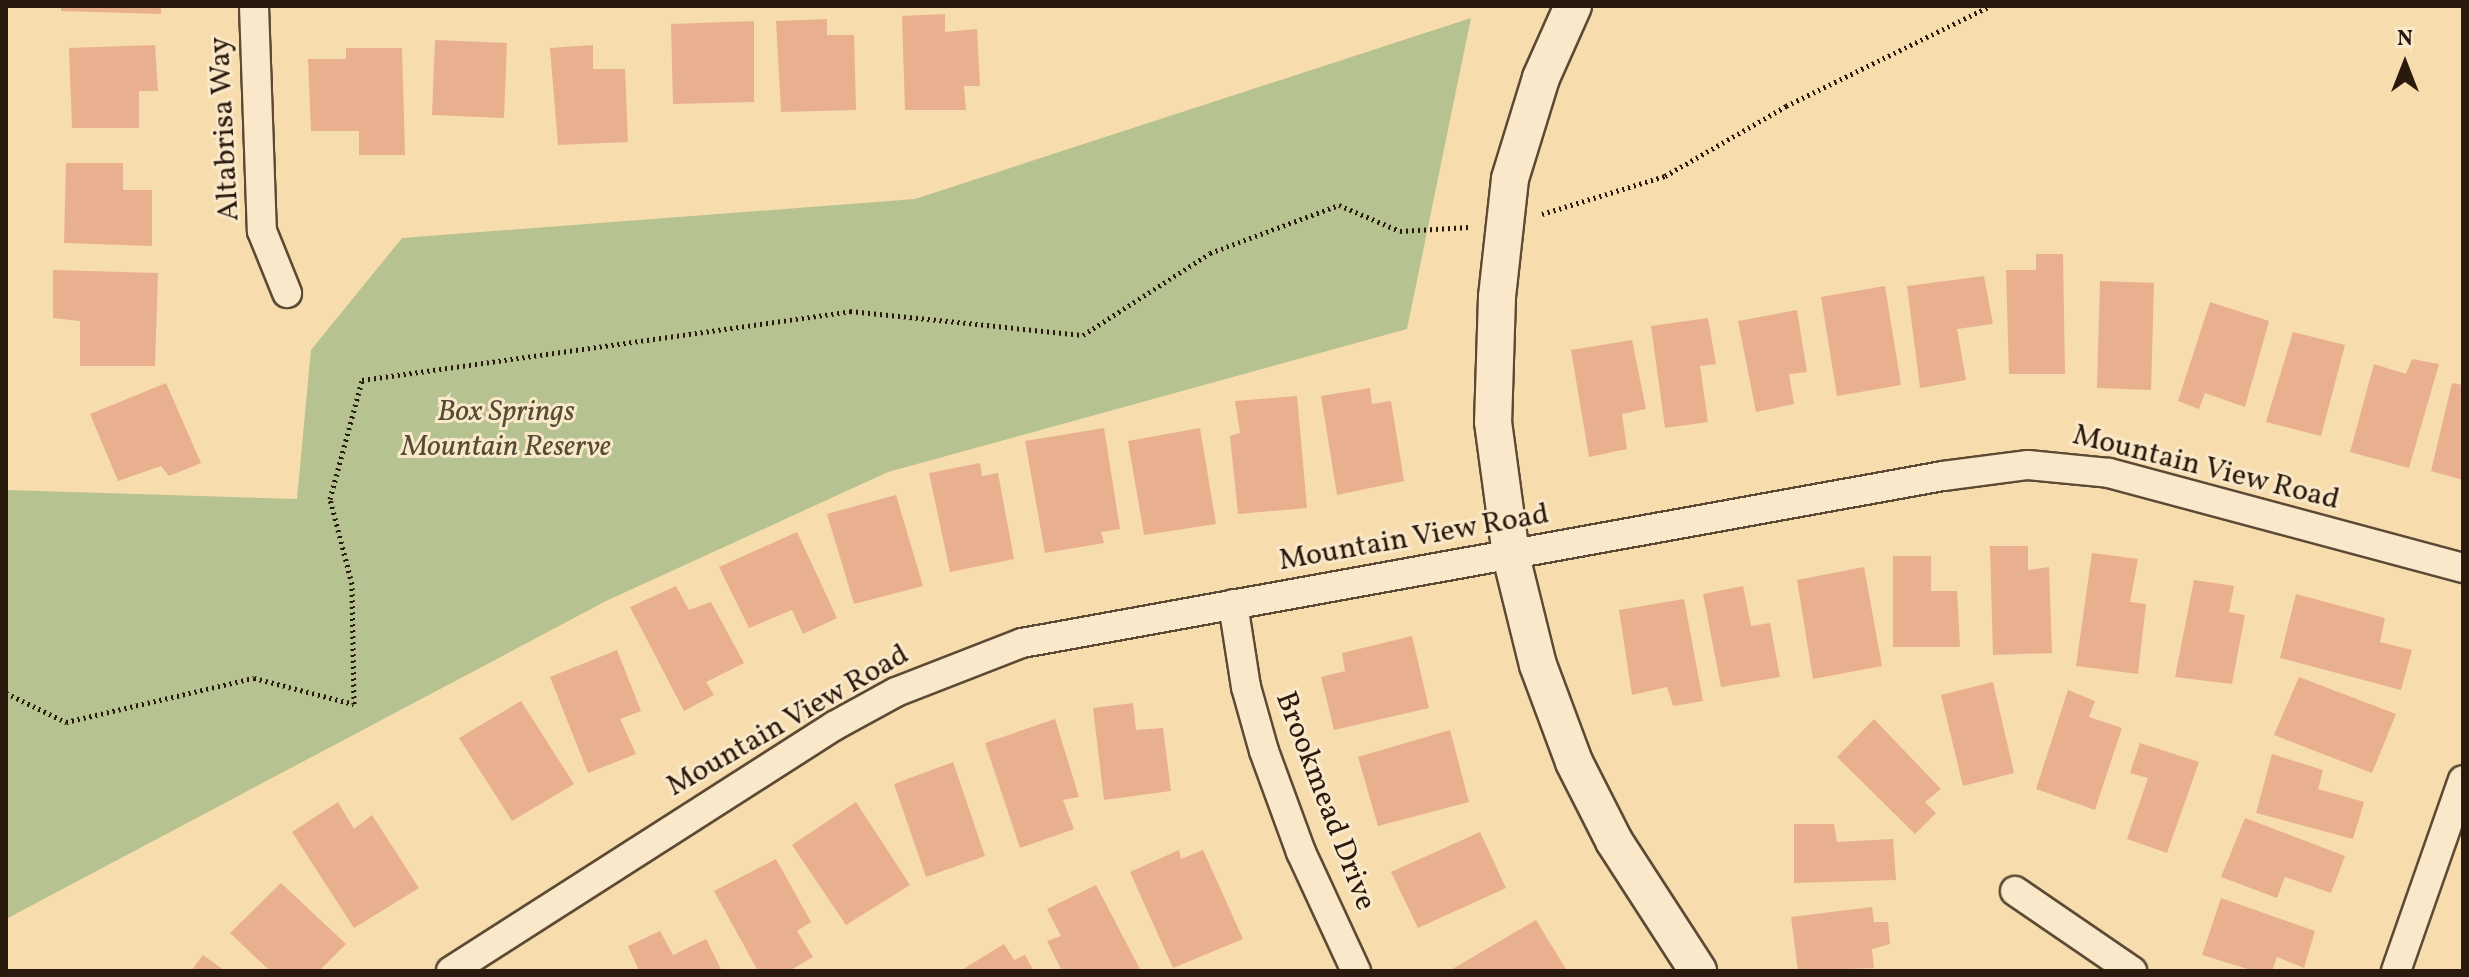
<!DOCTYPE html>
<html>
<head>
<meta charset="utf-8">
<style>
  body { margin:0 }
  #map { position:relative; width:2469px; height:977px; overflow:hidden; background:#f7dcad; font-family:Vollkorn,serif }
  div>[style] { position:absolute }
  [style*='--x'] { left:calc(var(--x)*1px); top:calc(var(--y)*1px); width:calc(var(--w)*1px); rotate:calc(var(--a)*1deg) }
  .green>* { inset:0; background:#b6c28f }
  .building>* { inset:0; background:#e9b090 }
  .path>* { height:5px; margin-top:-2.5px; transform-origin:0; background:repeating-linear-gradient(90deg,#2a1a0d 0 2px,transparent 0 6px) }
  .roads { filter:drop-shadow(2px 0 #5d4a35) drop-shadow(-2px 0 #5d4a35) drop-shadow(0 2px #5d4a35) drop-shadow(0 -2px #5d4a35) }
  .minor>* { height:28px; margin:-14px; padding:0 14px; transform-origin:14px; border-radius:14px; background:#fae8ca }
  .tertiary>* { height:36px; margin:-18px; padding:0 18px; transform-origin:18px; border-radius:18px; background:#fae8ca }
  span { translate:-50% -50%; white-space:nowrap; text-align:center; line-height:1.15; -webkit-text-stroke:6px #fae8ca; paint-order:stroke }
  .street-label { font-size:30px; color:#2a1a0d }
  .park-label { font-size:30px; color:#544c34; font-style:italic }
  .frame { position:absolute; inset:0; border:8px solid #2a1a0d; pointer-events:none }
  .north { position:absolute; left:2365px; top:24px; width:80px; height:80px; -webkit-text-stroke:6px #fae8ca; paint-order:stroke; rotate:0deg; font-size:22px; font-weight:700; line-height:32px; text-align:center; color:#2a1a0d }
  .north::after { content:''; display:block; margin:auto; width:28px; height:36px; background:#2a1a0d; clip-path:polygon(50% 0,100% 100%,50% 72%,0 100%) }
</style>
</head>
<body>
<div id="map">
  <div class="green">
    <i style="clip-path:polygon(1471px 18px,1407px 329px,888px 472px,606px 601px,6px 919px,6px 490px,297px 499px,311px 350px,402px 238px,915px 199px)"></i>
  </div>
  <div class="building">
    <i style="clip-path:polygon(61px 6px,161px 6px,161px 14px,61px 11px)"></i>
    <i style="clip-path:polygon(945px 14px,945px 32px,977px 29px,980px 86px,964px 86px,966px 110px,905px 110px,902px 16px)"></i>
    <i style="clip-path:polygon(827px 19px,827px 35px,854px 35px,856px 110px,781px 112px,776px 21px)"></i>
    <i style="clip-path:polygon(754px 21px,754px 102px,673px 104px,671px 24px)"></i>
    <i style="clip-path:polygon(435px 40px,507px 43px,504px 118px,432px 115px)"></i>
    <i style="clip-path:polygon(155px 45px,158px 91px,139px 91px,139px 128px,72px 128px,69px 48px)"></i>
    <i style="clip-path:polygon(593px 45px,593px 69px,625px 69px,628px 142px,558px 145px,550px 48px)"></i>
    <i style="clip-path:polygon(346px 48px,402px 48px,405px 155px,359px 155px,359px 131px,311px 131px,308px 59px,346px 59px)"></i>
    <i style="clip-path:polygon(66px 163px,123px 163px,123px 190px,152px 190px,152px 246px,64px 243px)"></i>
    <i style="clip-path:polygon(2036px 254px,2063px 254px,2065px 374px,2009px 374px,2006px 270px,2036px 270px)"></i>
    <i style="clip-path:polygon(53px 270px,158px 273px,155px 366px,80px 366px,80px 321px,53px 318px)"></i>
    <i style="clip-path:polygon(1984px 276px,1993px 324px,1957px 329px,1966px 380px,1920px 388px,1907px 286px)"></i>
    <i style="clip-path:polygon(2100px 281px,2154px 283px,2151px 390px,2097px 388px)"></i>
    <i style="clip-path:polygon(1885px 286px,1901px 385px,1837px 396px,1821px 297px)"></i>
    <i style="clip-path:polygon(2210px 302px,2269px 321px,2245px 407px,2205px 393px,2199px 409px,2178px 401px)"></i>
    <i style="clip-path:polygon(1797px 310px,1807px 372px,1789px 374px,1794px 404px,1756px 412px,1738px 321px)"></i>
    <i style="clip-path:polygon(1708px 318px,1716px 364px,1700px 366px,1708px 422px,1665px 428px,1651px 326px)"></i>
    <i style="clip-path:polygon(2293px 332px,2345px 345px,2321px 436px,2266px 422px)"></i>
    <i style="clip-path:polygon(1632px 340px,1646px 409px,1622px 414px,1627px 449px,1589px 457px,1571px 350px)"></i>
    <i style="clip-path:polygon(2412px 359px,2439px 364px,2409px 468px,2350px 452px,2374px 364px,2406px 374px)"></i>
    <i style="clip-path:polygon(166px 383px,201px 463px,169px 476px,161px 466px,118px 481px,90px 414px)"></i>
    <i style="clip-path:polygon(2452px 383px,2463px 385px,2463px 480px,2431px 471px)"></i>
    <i style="clip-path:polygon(1370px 388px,1372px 404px,1391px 401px,1404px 481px,1337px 495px,1321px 396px)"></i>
    <i style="clip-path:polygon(1297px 396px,1307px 508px,1238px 514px,1230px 436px,1240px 433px,1235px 401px)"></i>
    <i style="clip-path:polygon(1104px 428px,1120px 529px,1101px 532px,1104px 543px,1045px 553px,1025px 441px)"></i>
    <i style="clip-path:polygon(1200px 428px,1216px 524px,1144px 535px,1128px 441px)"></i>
    <i style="clip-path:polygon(980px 463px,982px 476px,998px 473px,1014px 559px,950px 572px,929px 473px)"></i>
    <i style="clip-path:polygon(896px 495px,923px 586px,854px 604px,827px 514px)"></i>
    <i style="clip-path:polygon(797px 532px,837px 618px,803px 634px,792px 610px,749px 628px,719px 567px)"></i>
    <i style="clip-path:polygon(1990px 546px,2028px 546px,2028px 570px,2049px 567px,2052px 653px,1993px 655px)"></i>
    <i style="clip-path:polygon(2092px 553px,2138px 559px,2130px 602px,2146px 604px,2138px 674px,2076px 666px)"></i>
    <i style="clip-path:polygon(1893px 556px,1931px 556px,1931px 591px,1957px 591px,1960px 647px,1893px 647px)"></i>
    <i style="clip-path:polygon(1864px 567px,1882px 666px,1813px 679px,1797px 580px)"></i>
    <i style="clip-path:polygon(2194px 580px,2234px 586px,2229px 612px,2245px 615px,2232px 684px,2175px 677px)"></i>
    <i style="clip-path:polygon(676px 586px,689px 610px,711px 602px,744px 663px,706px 682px,714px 695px,684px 711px,630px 607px)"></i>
    <i style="clip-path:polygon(1743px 586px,1751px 626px,1770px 623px,1780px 677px,1721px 687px,1703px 594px)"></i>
    <i style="clip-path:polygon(2296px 594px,2385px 618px,2380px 642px,2412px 650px,2401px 690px,2280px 658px)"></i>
    <i style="clip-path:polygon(1684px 599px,1703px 701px,1673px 706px,1667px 687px,1632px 695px,1619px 610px)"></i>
    <i style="clip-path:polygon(1412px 636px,1429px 708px,1334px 730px,1321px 677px,1345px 671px,1342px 653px)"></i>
    <i style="clip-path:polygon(617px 650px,641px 711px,620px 719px,636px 754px,588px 773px,550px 677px)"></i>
    <i style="clip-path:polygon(2299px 677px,2396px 714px,2372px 773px,2274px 735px)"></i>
    <i style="clip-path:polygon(1993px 682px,2014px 773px,1963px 786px,1941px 695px)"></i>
    <i style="clip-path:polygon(2068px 690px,2095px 701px,2089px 717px,2122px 728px,2095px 810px,2036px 789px)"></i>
    <i style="clip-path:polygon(521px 701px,574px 784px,512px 821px,459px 738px)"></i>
    <i style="clip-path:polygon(1133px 703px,1136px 730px,1163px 728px,1171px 791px,1104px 800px,1093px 708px)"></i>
    <i style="clip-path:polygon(1055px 719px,1079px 797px,1063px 800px,1074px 829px,1020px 848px,985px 743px)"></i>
    <i style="clip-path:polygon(1874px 719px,1941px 789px,1925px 802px,1936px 813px,1915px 834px,1837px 757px)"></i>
    <i style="clip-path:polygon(1450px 730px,1469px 802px,1378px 826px,1358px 757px)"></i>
    <i style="clip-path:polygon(2140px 743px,2199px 762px,2167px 853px,2127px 839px,2148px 778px,2130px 773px)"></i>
    <i style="clip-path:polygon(2272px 754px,2323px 770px,2318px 789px,2364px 802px,2353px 839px,2256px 813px)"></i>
    <i style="clip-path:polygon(953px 762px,985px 856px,926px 877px,894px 784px)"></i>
    <i style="clip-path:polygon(338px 802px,354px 829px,372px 815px,419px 888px,354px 928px,292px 832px)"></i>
    <i style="clip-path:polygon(856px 802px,910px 885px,846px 925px,792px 845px)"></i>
    <i style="clip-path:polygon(2245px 818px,2345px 856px,2331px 893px,2285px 877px,2277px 898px,2221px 877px)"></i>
    <i style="clip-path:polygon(1794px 824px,1834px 824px,1837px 842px,1893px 839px,1896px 880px,1794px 883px)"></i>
    <i style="clip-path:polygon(1480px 832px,1506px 888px,1418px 928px,1391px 872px)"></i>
    <i style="clip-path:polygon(1179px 850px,1181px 859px,1203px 850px,1243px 939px,1173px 968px,1130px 872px)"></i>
    <i style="clip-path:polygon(776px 859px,811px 922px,797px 931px,813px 957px,789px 971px,758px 971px,714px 891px)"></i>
    <i style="clip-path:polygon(281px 883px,346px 944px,319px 971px,270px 971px,230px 933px)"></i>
    <i style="clip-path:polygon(1096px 885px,1141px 971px,1062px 971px,1047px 941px,1061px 936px,1047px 909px)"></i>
    <i style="clip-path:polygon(2221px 898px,2315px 931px,2304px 968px,2277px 957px,2272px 971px,2254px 971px,2202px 955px)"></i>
    <i style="clip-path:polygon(1872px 907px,1874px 922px,1888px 922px,1890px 944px,1872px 949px,1874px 968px,1798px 971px,1791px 917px)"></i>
    <i style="clip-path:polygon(1536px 920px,1567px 971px,1449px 971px)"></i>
    <i style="clip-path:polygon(660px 931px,673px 955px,706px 939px,722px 971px,639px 971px,628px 946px)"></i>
    <i style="clip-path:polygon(1004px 944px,1014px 960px,1025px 955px,1034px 971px,960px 971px)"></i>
    <i style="clip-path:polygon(203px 955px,225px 971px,191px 971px)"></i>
  </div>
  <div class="path">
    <i style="--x:1542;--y:214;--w:129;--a:-17.2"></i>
    <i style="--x:1665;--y:176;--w:140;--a:-30"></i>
    <i style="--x:1786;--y:106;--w:227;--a:-26.1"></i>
    <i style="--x:6;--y:693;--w:67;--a:25.8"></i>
    <i style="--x:66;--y:722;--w:193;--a:-13.2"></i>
    <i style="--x:254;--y:678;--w:103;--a:14.6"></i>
    <i style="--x:354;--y:704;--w:120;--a:-91"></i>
    <i style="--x:352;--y:584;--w:88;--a:-104.5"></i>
    <i style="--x:330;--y:499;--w:123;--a:-74.9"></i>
    <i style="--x:362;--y:380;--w:493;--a:-8"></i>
    <i style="--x:850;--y:311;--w:234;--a:5.9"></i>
    <i style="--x:1083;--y:335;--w:151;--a:-32.8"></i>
    <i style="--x:1210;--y:253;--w:138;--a:-20.4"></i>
    <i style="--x:1339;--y:205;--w:66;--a:23.1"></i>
    <i style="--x:1400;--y:231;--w:69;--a:-3.3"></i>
  </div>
  <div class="roads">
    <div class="minor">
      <i style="--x:254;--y:6;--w:225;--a:88"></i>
      <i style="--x:262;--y:231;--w:67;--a:68"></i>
      <i style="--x:1233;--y:604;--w:84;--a:81.1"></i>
      <i style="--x:1246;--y:687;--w:66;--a:74.3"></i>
      <i style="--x:1264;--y:751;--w:108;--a:69.9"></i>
      <i style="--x:1301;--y:852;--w:131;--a:65.2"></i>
      <i style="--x:2015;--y:891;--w:142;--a:34.4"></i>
      <i style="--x:451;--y:971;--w:455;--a:-32.6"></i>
      <i style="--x:834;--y:726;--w:71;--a:-28.7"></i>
      <i style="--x:896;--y:692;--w:135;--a:-21.3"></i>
      <i style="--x:1022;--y:643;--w:936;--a:-10.28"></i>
      <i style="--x:1943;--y:476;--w:86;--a:-7.4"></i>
      <i style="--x:2028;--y:465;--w:81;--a:5.6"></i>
      <i style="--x:2109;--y:473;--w:367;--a:15"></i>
      <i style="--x:2396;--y:971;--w:202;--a:-70.7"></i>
    </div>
    <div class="tertiary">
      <i style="--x:1573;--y:6;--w:79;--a:114"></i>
      <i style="--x:1541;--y:78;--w:106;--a:107.1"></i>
      <i style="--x:1510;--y:179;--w:119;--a:96.3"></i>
      <i style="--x:1497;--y:297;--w:125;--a:91.8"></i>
      <i style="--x:1493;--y:422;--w:135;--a:82.3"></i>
      <i style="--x:1511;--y:556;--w:112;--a:76.1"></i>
      <i style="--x:1538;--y:665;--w:103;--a:69.6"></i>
      <i style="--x:1574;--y:762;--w:89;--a:63.1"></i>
      <i style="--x:1614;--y:841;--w:155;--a:57.1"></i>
    </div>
  </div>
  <div class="street-label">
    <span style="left:225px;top:129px;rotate:-93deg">Altabrisa Way</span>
    <span style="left:2206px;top:468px;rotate:14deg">Mountain View Road</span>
    <span style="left:1414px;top:538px;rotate:-10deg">Mountain View Road</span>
    <span style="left:788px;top:721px;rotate:-30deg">Mountain View Road</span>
    <span style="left:1325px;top:801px;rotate:69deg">Brookmead Drive</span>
  </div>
  <div class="park-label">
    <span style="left:506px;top:429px">Box Springs<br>Mountain Reserve</span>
  </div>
  <div class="frame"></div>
  <div class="north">N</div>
</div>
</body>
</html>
